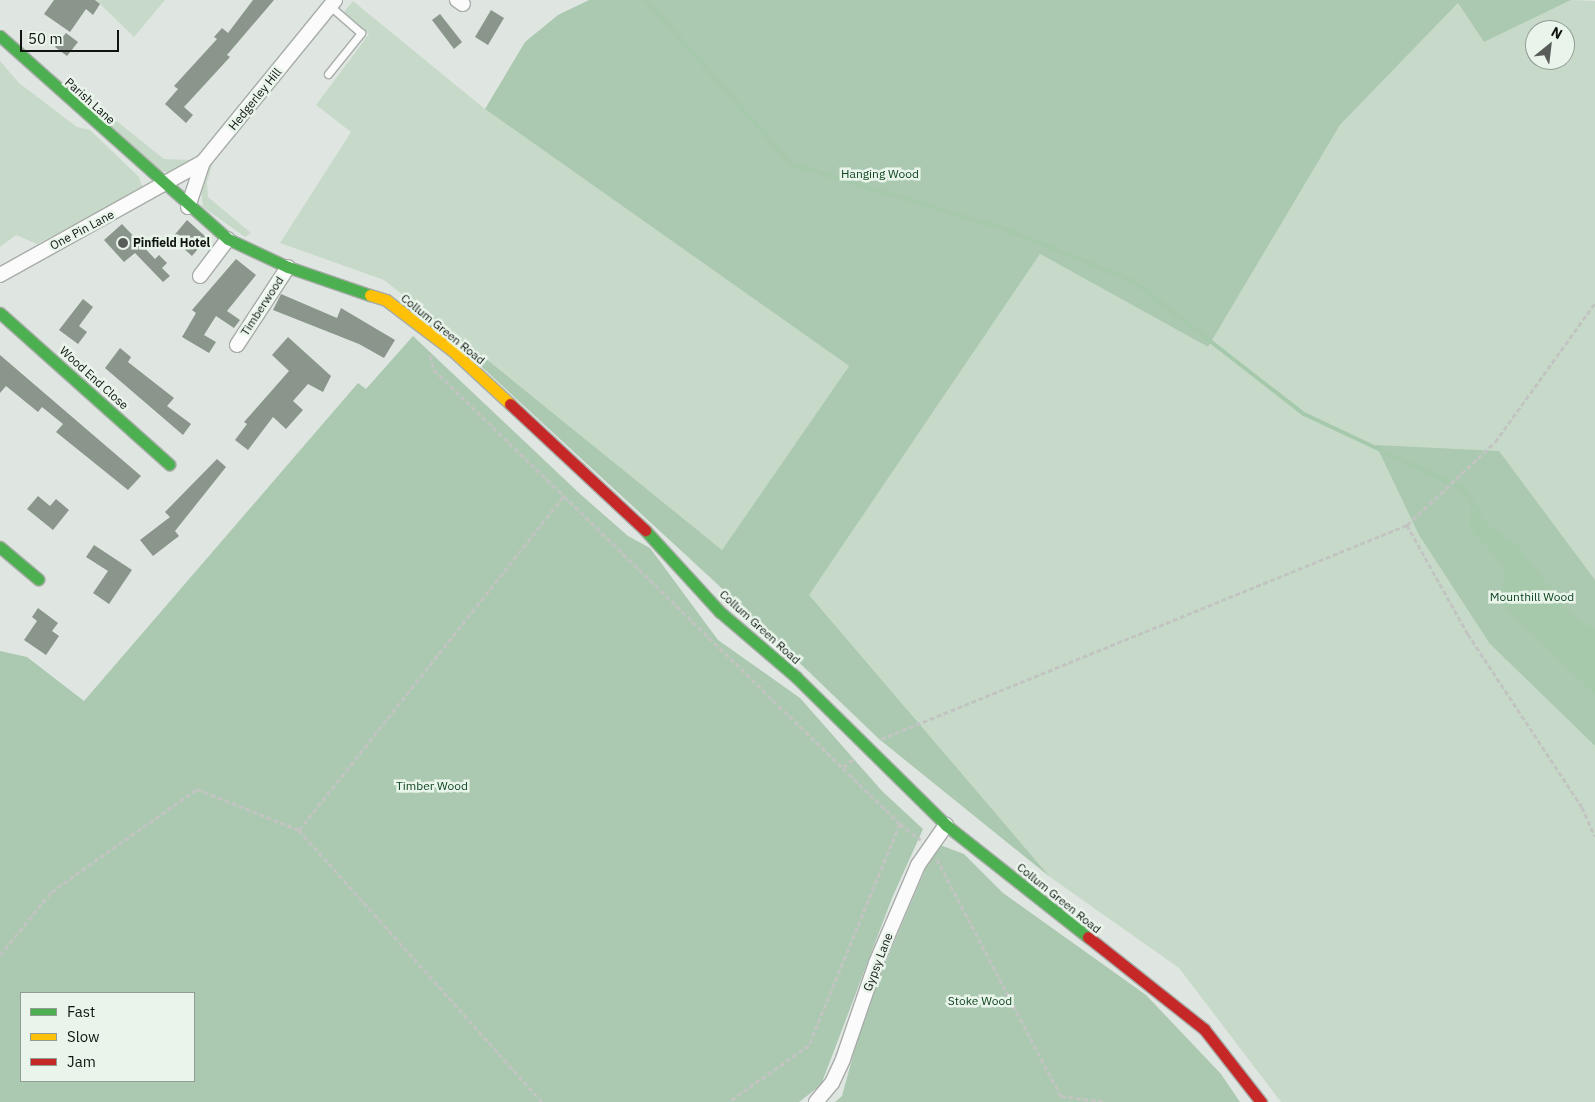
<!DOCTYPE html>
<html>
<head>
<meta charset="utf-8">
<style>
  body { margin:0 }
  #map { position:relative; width:1595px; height:1102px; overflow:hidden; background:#dfe5e0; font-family:"IBM Plex Sans",sans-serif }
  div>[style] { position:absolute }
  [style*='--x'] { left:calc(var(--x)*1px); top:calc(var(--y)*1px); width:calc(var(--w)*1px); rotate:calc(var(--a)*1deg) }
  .green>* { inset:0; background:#c7dac9 }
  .forest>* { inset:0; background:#abc8b0 }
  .water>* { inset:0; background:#a6c9ac }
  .stream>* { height:4px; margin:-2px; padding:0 2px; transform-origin:2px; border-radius:2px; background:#a6c9ac }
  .building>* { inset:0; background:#8a958c }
  .path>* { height:2.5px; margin-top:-1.25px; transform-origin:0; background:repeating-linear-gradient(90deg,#c2c4c2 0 5px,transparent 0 7.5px) }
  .roads { filter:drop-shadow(1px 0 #a7aca8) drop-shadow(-1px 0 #a7aca8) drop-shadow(0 1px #a7aca8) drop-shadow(0 -1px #a7aca8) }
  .lane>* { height:7px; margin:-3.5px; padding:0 3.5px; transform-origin:3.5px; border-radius:3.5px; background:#fafbfa }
  .street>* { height:14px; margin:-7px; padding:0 7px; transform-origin:7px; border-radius:7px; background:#fafbfa }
  .fast>* { height:11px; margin:-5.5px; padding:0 5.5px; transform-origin:5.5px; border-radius:5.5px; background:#4caf50 }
  .slow>* { height:11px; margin:-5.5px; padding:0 5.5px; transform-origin:5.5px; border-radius:5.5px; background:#ffc107 }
  .jam>* { height:11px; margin:-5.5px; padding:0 5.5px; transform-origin:5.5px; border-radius:5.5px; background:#c62828 }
  .dots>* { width:14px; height:14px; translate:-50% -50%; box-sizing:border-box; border:2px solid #e9f5eb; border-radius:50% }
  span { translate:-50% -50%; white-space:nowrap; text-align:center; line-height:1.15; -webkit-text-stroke:5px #e9f5eb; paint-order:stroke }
  .street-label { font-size:12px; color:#101411 }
  .park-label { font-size:12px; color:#0e451f }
  .poi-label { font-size:12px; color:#101411; font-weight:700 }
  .left { translate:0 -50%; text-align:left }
  .legend { position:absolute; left:20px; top:992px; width:175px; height:90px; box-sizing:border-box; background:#e9f5eb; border:1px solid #929b94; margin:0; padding:6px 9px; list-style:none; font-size:15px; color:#101411 }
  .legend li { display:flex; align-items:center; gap:10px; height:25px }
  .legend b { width:25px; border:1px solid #929b94 }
  .north { position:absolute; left:1525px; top:20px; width:50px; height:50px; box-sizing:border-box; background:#e9f5eb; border:1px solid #929b94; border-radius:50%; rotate:29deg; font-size:14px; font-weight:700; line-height:20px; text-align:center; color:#101411 }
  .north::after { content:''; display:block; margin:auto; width:18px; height:22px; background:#585d59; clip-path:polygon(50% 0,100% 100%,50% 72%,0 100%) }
  .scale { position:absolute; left:20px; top:30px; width:99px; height:22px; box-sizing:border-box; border:2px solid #101411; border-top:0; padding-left:6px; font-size:15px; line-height:18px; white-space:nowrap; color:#101411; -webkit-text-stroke:4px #e9f5eb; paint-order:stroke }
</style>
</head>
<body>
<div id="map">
  <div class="green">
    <i style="clip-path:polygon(96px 0,165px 0,134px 37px)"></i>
    <i style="clip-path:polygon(evenodd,1571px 0,1595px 1px,1595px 580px,1490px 644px,1595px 746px,1595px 1102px,1281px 1102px,1179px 968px,1050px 877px,808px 596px,1040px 254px,1208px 347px,1340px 125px,1458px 3px,1484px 42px,1571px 0,1535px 30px,1565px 30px,1565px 60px,1535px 60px,1535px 30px)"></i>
    <i style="clip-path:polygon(353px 1px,485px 109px,849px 366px,722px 550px,384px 280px,280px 243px,351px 132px,316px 105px,369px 34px,344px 12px)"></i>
    <i style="clip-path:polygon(0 61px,19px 83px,77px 127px,90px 130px,139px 177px,143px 189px,37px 244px,16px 235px,0 247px)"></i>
    <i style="clip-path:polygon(69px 83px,164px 159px,191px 160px,170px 173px,156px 170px,62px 88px)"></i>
    <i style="clip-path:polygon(213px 162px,207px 182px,208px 197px,251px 233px,245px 237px,203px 207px,200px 183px)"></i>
  </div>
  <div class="forest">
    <i style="clip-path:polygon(589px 0,1571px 0,1484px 42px,1458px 3px,1340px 125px,1208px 347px,1040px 254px,809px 595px,1050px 877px,879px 739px,714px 581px,459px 346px,418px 317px,422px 307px,722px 550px,849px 366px,485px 109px,525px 42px,558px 15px)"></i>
    <i style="clip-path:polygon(evenodd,413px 336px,579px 493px,628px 536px,650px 548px,718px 640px,800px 698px,882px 791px,923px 829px,892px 898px,821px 1085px,799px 1102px,0 1102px,0 651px,27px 657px,84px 701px,358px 383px,366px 389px,413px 336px,21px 993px,194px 993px,194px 1081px,21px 1081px,21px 993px)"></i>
    <i style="clip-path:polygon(1376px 445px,1499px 451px,1595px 580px,1595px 746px,1490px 644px,1419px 535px)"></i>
    <i style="clip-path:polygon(940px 845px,964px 854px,1003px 893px,1146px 995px,1221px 1074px,1240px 1102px,835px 1102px,842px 1096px,866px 1008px,929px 861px)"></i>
  </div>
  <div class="water">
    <i style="clip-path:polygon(1471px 507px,1491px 527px,1518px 546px,1572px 615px,1595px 630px,1595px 695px,1500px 602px,1505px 568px,1470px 528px)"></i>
  </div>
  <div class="stream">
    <i style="--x:646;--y:0;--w:219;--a:48.5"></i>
    <i style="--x:791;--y:164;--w:224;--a:16.9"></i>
    <i style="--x:1005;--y:229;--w:138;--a:22.1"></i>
    <i style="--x:1133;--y:281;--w:217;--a:37.9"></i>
    <i style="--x:1304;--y:414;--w:174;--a:25.2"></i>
    <i style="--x:1461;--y:488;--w:30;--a:53"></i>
  </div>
  <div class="building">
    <i style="clip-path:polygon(54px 0,95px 0,100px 4px,93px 15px,86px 9px,70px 32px,44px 14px)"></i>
    <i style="clip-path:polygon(253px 0,274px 0,227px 55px,230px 57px,184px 107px,193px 115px,186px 123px,165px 104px,178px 89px,174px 86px,217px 39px,214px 37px,222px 28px,228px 33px)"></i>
    <i style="clip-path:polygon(491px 10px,504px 18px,488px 45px,475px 37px)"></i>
    <i style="clip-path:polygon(440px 14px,462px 42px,454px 49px,432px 20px)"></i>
    <i style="clip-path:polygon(66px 33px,78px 42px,67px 56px,55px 47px)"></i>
    <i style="clip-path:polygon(187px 220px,207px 238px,192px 256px,172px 238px)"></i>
    <i style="clip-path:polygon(122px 224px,155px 259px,159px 255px,167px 263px,162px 268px,170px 276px,163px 282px,135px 253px,124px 262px,104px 240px)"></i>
    <i style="clip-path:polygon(236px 259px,256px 275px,227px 311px,240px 320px,234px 328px,216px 316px,204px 335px,216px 342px,209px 353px,182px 337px,196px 313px,192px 310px)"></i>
    <i style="clip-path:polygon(281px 294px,337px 318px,341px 308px,395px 340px,384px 358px,359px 344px,273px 310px)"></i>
    <i style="clip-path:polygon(83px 299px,93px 307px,79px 326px,87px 332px,78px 344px,59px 330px)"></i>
    <i style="clip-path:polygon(288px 337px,331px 376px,323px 392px,308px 384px,293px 401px,303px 410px,286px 429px,273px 417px,248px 450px,235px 440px,247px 424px,244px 422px,289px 371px,272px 355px)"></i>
    <i style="clip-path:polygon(120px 348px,131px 357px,128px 362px,174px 398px,167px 406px,191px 424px,183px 435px,105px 368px)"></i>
    <i style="clip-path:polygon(0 355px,141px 476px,128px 490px,56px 432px,63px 424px,42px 407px,38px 412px,6px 386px,0 393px)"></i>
    <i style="clip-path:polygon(217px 459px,226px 467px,175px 531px,179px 536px,153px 556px,140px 540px,170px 517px,165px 512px)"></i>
    <i style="clip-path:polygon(38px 496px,50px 506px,56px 499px,69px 510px,53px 530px,27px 509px)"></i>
    <i style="clip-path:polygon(94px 545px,132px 570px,109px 604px,93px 593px,108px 571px,86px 557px)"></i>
    <i style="clip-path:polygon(38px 608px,58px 623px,52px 631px,59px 636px,46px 655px,24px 640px,37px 621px,32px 617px)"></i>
  </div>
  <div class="path">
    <i style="--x:430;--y:355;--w:16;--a:75"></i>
    <i style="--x:434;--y:370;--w:181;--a:44.1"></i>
    <i style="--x:1407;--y:525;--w:125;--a:60.8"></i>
    <i style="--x:1468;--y:634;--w:207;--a:56.6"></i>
    <i style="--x:1582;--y:807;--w:32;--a:66"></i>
    <i style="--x:881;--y:739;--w:568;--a:-22.14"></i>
    <i style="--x:1407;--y:525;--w:121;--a:-43.3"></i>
    <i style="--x:1495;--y:442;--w:171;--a:-54.3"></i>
    <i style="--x:843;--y:767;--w:14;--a:-39"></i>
    <i style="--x:900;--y:824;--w:26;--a:37"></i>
    <i style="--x:299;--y:830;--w:426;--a:-51.6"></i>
    <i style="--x:564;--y:496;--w:470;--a:44.3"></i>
    <i style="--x:900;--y:824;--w:240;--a:112.3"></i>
    <i style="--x:809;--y:1046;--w:98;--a:145"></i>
    <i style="--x:937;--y:859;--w:267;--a:62.4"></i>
    <i style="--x:1061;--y:1096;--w:46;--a:7.4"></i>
    <i style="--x:0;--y:955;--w:81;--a:-51"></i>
    <i style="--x:51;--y:892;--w:179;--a:-35.2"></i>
    <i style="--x:197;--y:789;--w:110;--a:21.9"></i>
    <i style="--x:299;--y:830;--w:365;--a:48.2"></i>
  </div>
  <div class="roads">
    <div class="lane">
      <i style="--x:328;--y:74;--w:53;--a:-51.2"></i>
      <i style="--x:361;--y:33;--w:41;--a:-138.9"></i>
    </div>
    <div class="street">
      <i style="--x:457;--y:0;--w:7;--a:34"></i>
      <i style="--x:188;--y:207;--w:47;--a:-71.6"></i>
      <i style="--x:0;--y:275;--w:232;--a:-29.1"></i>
      <i style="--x:203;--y:162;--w:209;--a:-50.8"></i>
      <i style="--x:200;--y:276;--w:46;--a:-52.9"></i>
      <i style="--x:237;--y:345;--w:93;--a:-56.8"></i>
      <i style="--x:816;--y:1102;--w:25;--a:-50"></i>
      <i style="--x:832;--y:1083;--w:26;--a:-65"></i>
      <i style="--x:843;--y:1059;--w:102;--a:-71"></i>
      <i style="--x:876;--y:963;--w:107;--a:-66.8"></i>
      <i style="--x:918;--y:865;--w:49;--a:-55"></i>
    </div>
    <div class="fast">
      <i style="--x:0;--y:36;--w:305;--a:41.7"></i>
      <i style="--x:228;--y:239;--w:66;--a:25"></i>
      <i style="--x:288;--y:267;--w:87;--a:18.9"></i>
      <i style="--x:0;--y:313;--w:227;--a:41.8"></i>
      <i style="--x:645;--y:530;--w:111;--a:47.6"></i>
      <i style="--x:720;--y:612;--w:100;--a:40.5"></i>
      <i style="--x:796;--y:677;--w:211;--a:44.6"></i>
      <i style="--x:946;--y:825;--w:181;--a:38.3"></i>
      <i style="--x:0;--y:547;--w:50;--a:40.1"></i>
    </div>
    <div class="slow">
      <i style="--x:370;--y:295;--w:17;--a:17"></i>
      <i style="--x:386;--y:300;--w:84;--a:37.3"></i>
      <i style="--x:453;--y:351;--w:78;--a:42.9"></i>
    </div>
    <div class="jam">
      <i style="--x:510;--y:404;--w:185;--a:43"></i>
      <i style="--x:1088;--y:937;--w:148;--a:38.4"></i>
      <i style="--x:1204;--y:1029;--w:93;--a:52"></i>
    </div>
  </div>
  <div class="dots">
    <i style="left:123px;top:243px;background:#585d59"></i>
  </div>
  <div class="street-label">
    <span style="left:255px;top:99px;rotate:-51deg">Hedgerley Hill</span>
    <span style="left:90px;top:101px;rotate:42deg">Parish Lane</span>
    <span style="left:82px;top:230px;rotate:-28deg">One Pin Lane</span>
    <span style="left:262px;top:306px;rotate:-57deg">Timberwood</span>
    <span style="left:443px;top:329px;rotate:39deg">Collum Green Road</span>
    <span style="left:94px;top:378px;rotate:42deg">Wood End Close</span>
    <span style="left:760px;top:627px;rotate:42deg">Collum Green Road</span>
    <span style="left:1059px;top:898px;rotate:39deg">Collum Green Road</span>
    <span style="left:878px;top:962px;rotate:-69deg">Gypsy Lane</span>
  </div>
  <div class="park-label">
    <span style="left:880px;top:174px">Hanging Wood</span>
    <span style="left:1532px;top:597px">Mounthill Wood</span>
    <span style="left:432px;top:786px">Timber Wood</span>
    <span style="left:980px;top:1001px">Stoke Wood</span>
  </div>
  <div class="poi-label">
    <span class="left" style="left:133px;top:243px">Pinfield Hotel</span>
  </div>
  <ul class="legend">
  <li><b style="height:6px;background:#4caf50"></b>Fast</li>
  <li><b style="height:6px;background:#ffc107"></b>Slow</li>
  <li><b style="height:6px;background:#c62828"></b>Jam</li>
  </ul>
  <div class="north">N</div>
  <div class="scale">50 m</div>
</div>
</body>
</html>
